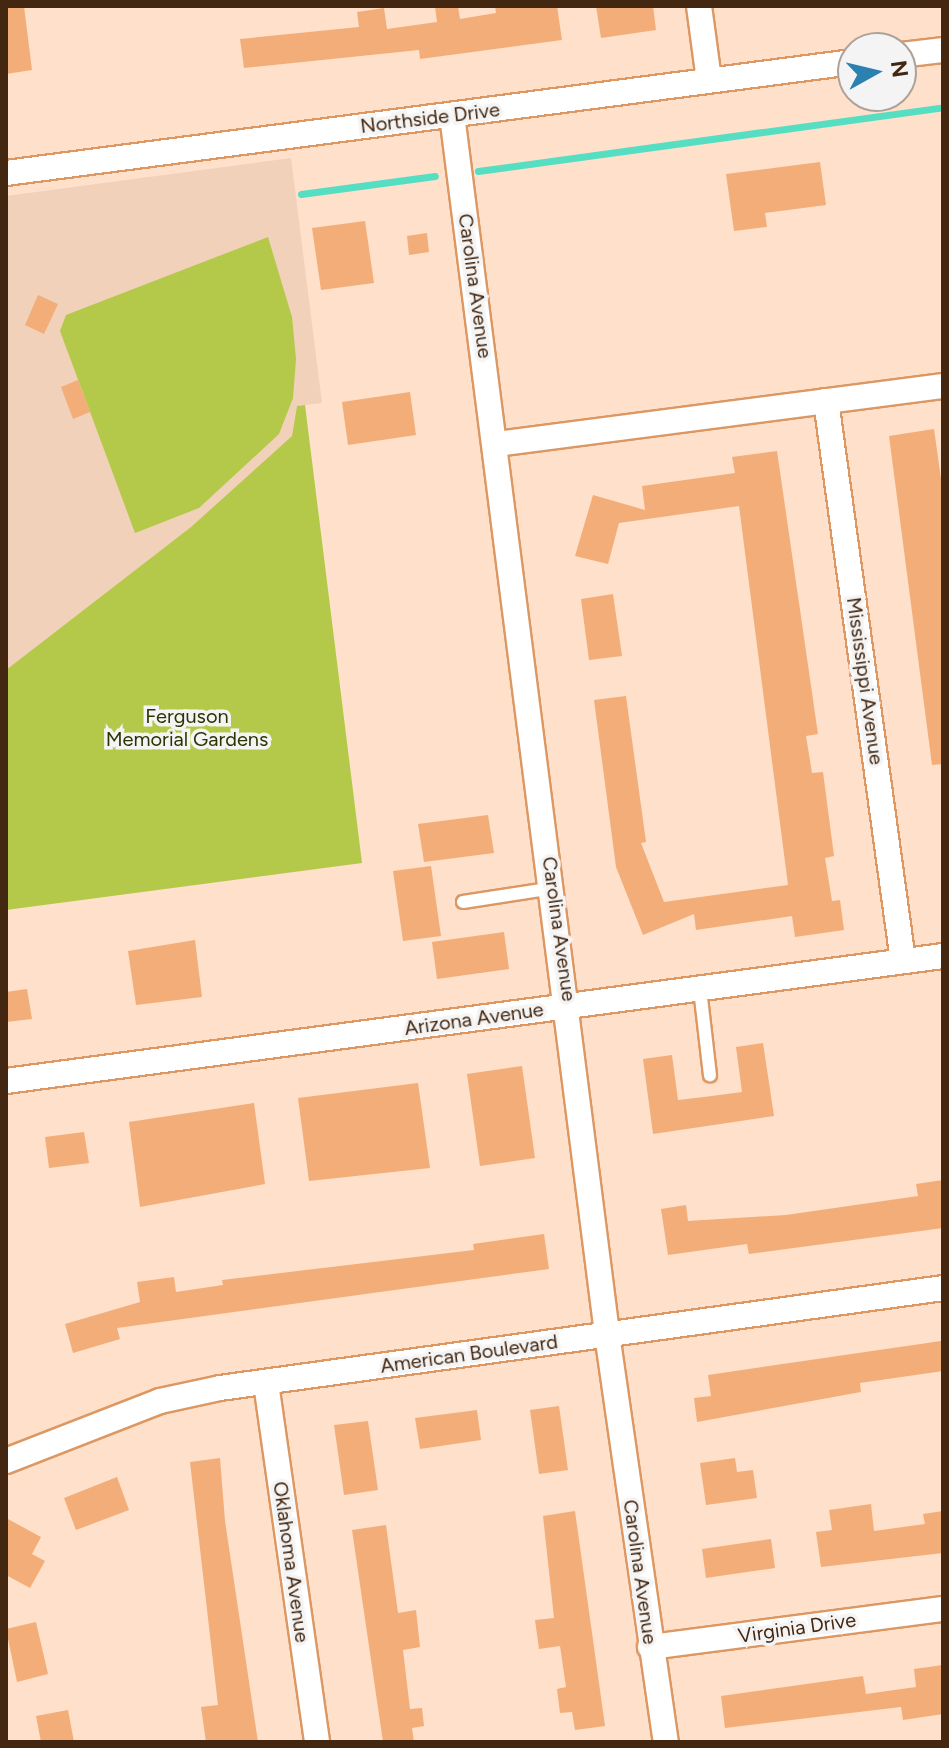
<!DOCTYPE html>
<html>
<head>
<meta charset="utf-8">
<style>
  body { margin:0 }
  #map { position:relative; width:949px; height:1748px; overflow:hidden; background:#fee0cb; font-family:Figtree,sans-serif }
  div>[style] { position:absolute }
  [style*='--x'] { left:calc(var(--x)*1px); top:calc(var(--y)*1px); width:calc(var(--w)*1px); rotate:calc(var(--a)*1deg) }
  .built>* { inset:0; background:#f1d1ba }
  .green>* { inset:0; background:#b4c849 }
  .stream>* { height:7px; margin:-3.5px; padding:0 3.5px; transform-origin:3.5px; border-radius:3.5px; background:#56dec3 }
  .building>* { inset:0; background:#f3ad78 }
  .roads { filter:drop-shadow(2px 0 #dc9762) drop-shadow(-2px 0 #dc9762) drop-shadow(0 2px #dc9762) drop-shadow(0 -2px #dc9762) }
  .service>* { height:12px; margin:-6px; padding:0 6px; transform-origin:6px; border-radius:6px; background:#fff }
  .minor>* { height:24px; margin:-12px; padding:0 12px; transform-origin:12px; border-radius:12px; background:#fff }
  span { translate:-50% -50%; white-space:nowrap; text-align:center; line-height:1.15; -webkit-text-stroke:7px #f4f4f4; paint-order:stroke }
  .street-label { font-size:20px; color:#432711 }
  .park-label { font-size:20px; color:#2d3400 }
  .frame { position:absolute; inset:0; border:8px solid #432711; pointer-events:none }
  .north { position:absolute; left:837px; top:32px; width:80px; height:80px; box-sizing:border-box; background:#f4f4f4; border:2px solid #ada299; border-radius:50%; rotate:82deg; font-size:22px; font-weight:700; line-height:32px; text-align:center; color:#432711 }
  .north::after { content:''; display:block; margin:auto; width:28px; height:36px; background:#2b81b0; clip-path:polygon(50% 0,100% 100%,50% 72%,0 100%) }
</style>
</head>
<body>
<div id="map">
  <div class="built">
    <i style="clip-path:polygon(291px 158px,322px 403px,297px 406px,292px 436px,191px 527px,6px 670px,6px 196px)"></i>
  </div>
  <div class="green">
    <i style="clip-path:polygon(268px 237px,292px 317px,296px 359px,293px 398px,279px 434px,199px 508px,135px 533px,60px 331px,66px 315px)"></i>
    <i style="clip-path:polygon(305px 405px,362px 863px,6px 910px,6px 670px,191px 527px,292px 436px,297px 406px)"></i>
  </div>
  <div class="stream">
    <i style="--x:478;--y:171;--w:469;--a:-7.8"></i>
    <i style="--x:301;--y:194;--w:135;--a:-7.7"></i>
  </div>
  <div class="building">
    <i style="clip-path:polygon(6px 6px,24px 6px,32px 70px,6px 74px)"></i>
    <i style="clip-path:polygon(435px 6px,458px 6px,460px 19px,496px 13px,495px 6px,557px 6px,562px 40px,420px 59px,419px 50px,244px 68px,240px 39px,359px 27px,357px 12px,384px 8px,387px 29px,437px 22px)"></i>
    <i style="clip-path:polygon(596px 6px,653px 6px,656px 30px,601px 38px)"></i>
    <i style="clip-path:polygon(820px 162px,826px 205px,765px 213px,767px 227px,734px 231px,726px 174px)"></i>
    <i style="clip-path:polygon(365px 221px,374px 283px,321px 290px,312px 228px)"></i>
    <i style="clip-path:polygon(427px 233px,429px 252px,409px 255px,407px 236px)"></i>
    <i style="clip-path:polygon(38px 295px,58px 304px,44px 334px,25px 325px)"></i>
    <i style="clip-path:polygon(78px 380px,90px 412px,73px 419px,61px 387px)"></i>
    <i style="clip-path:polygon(410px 392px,416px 435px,348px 445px,342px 402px)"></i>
    <i style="clip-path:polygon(934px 429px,943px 493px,943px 764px,932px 765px,889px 436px)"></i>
    <i style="clip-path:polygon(777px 451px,818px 734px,806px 736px,812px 773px,823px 772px,834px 856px,825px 858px,832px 901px,840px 900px,844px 930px,795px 937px,792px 916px,696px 930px,694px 914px,643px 935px,616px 867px,594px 700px,626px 696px,646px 842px,641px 843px,664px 902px,788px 885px,739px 506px,619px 523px,608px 564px,575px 556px,593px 495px,645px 510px,642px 486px,735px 473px,732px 457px)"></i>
    <i style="clip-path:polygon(613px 594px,622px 656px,589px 660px,581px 599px)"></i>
    <i style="clip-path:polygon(488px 815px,494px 853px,424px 862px,418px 824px)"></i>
    <i style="clip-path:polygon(431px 866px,441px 936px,403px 941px,393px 871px)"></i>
    <i style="clip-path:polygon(504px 932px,509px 969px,437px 979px,432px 942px)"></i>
    <i style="clip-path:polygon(195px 940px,202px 997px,136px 1005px,128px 951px)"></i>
    <i style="clip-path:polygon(27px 989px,32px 1019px,6px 1022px,6px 992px)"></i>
    <i style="clip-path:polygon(763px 1043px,774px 1116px,653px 1134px,643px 1059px,672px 1055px,678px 1100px,704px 1097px,742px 1092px,736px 1047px)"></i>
    <i style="clip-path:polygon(522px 1066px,535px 1158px,480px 1166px,467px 1074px)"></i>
    <i style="clip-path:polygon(418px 1083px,430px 1168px,309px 1181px,298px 1098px)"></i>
    <i style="clip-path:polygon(254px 1103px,265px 1184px,140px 1207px,129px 1122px)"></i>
    <i style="clip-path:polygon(84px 1132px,89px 1163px,49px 1168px,45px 1137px)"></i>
    <i style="clip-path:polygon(943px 1180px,943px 1228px,749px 1254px,747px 1244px,668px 1255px,661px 1209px,686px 1205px,688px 1221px,786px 1215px,918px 1196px,916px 1184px)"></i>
    <i style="clip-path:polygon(544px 1234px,549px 1269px,117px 1328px,120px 1339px,73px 1353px,65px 1324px,140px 1302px,137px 1282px,174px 1277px,176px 1292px,223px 1285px,222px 1280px,474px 1250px,473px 1244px)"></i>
    <i style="clip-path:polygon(941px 1341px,943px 1371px,860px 1383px,861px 1392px,697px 1422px,694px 1398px,711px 1396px,708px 1375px)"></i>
    <i style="clip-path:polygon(559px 1406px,568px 1470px,539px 1474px,530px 1410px)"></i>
    <i style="clip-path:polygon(477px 1410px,481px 1440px,420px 1449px,415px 1418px)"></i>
    <i style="clip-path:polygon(368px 1421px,378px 1490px,344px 1495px,334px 1425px)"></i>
    <i style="clip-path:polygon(220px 1458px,225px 1521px,258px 1742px,206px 1742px,201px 1707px,218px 1705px,190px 1462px)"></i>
    <i style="clip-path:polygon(735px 1458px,737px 1472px,753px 1470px,757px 1498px,706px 1505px,700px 1463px)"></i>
    <i style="clip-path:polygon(117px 1477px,129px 1510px,76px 1530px,64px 1498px)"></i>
    <i style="clip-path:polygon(871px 1504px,874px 1531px,925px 1524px,923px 1514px,943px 1511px,943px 1553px,821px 1567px,816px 1532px,832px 1530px,829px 1510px)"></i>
    <i style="clip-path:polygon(575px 1511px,605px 1726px,575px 1730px,572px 1712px,560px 1713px,557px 1689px,566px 1687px,560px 1646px,539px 1649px,535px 1620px,554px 1618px,543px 1516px)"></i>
    <i style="clip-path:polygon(6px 1518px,41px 1537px,32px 1554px,45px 1561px,30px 1588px,6px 1575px)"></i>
    <i style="clip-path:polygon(386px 1525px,398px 1613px,416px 1610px,420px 1647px,403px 1650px,410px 1709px,422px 1708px,424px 1726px,412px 1728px,414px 1742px,383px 1742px,352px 1530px)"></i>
    <i style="clip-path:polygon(771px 1539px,775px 1568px,706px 1578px,702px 1549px)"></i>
    <i style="clip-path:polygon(36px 1622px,48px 1674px,17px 1682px,6px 1629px)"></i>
    <i style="clip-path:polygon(943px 1665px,943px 1714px,903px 1720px,901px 1707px,725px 1728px,721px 1696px,863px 1676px,866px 1694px,916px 1687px,914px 1669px)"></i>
    <i style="clip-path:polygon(68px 1710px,74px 1742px,41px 1742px,36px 1716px)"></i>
  </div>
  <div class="roads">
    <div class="service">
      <i style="--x:463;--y:902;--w:91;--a:-8.8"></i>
      <i style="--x:700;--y:989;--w:87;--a:83.4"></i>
    </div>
    <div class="minor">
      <i style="--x:699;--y:6;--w:75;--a:82.3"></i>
      <i style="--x:901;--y:55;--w:42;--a:-6.8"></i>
      <i style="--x:452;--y:115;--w:1229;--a:82.75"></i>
      <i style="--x:607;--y:1334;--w:412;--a:81.8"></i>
      <i style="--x:6;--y:173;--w:854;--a:-7.47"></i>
      <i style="--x:826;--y:401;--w:565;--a:82.17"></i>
      <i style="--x:496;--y:444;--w:451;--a:-7.4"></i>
      <i style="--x:6;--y:1081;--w:945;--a:-7.6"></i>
      <i style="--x:266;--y:1383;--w:363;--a:81.9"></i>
      <i style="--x:6;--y:1461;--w:165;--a:-21.3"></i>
      <i style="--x:160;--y:1401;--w:61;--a:-12.2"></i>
      <i style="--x:220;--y:1388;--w:730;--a:-7.87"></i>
      <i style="--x:650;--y:1647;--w:295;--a:-7.4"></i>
    </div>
  </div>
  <div class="street-label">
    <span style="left:430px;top:118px;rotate:-7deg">Northside Drive</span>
    <span style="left:475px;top:286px;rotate:82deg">Carolina Avenue</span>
    <span style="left:865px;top:681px;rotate:82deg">Mississippi Avenue</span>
    <span style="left:559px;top:929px;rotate:82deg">Carolina Avenue</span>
    <span style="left:474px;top:1019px;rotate:-8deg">Arizona Avenue</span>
    <span style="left:469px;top:1354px;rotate:-8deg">American Boulevard</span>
    <span style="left:291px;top:1562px;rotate:82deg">Oklahoma Avenue</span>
    <span style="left:640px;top:1572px;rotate:82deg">Carolina Avenue</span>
    <span style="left:797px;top:1628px;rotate:-8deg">Virginia Drive</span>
  </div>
  <div class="park-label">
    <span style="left:187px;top:728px">Ferguson<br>Memorial Gardens</span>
  </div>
  <div class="frame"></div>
  <div class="north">N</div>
</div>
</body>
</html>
